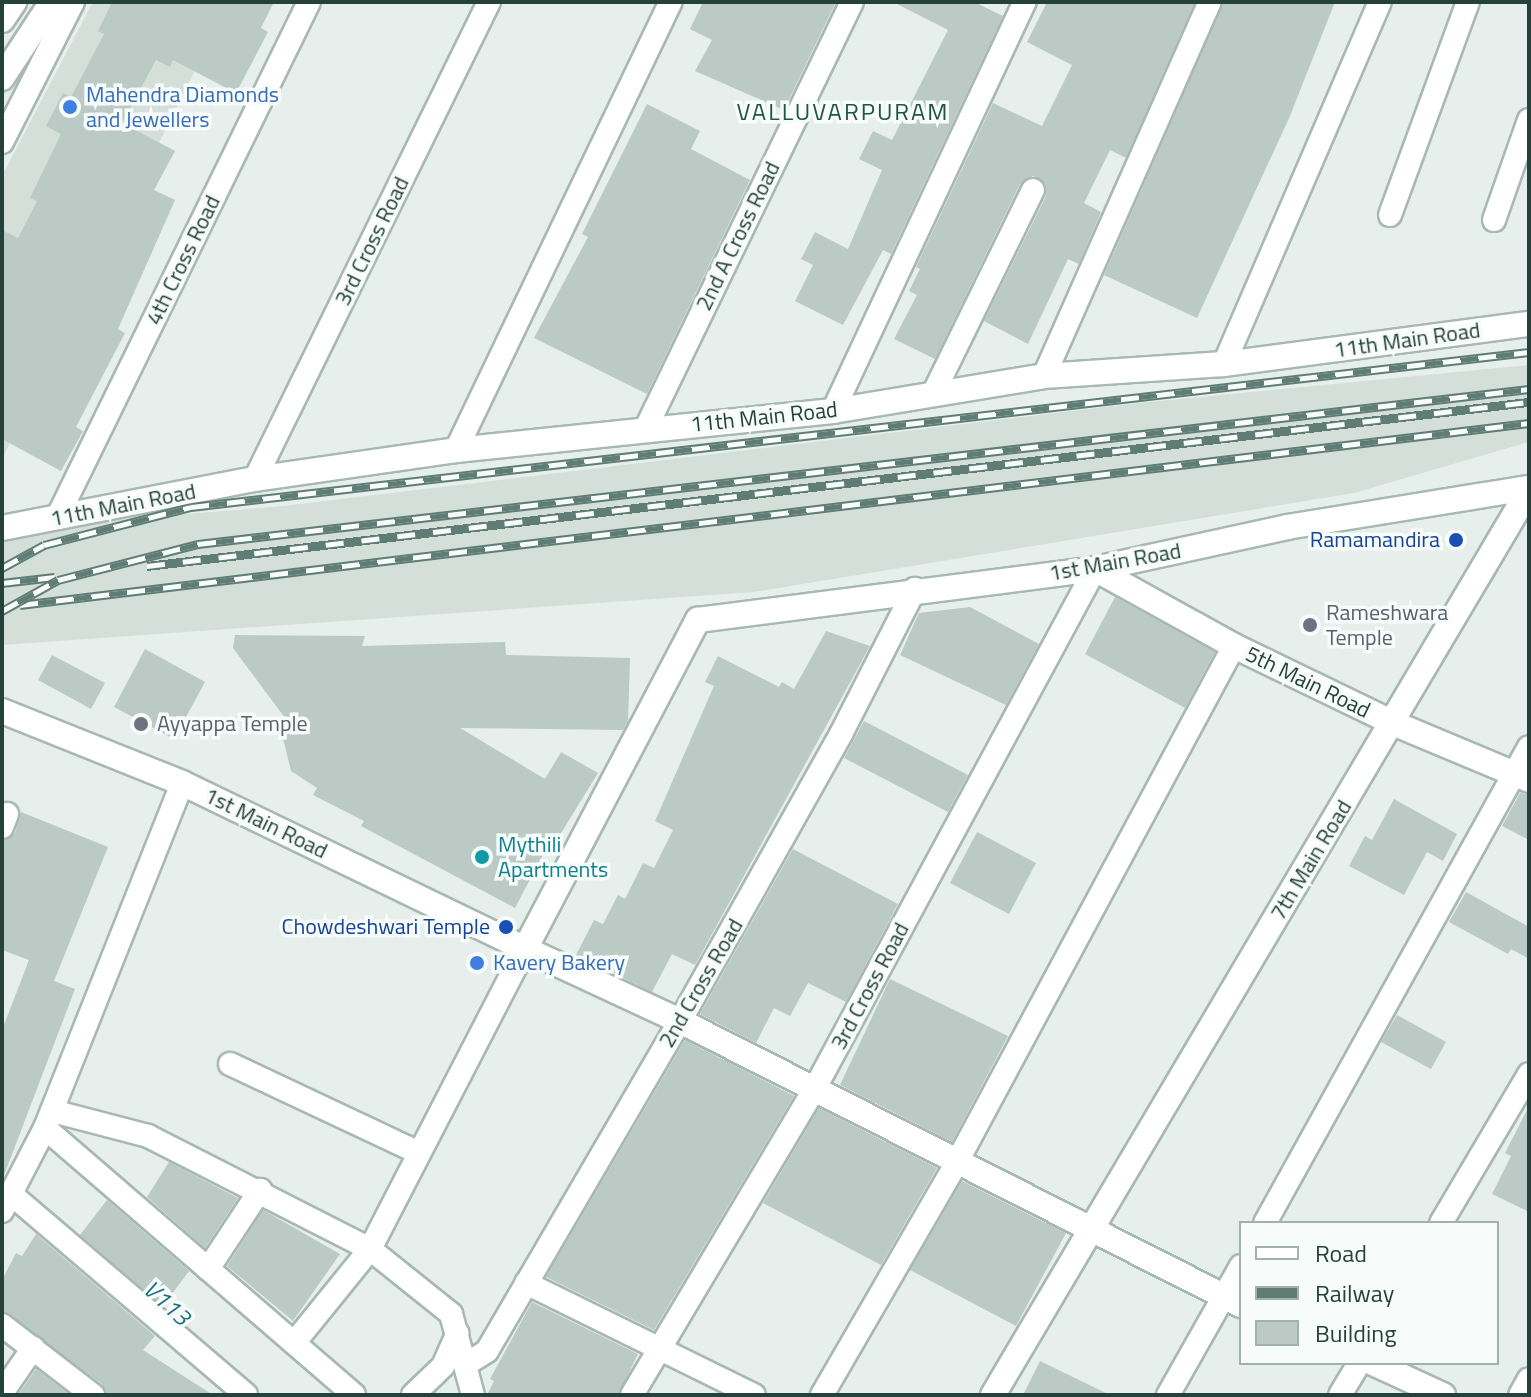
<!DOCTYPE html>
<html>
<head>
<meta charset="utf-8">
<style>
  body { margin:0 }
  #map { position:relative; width:1531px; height:1397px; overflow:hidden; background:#e6efeb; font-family:"Titillium Web",sans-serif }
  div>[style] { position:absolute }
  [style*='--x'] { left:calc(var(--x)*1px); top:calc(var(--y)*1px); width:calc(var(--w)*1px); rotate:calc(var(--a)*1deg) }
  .built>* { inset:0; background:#d4dfda }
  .building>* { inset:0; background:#bbcac4 }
  .roads { filter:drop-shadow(2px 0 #a8b8b2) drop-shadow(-2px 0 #a8b8b2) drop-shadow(0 2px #a8b8b2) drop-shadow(0 -2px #a8b8b2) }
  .minor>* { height:22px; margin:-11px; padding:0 11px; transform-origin:11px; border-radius:11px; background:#fff }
  .tertiary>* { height:24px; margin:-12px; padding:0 12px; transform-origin:12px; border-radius:12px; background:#fff }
  .secondary>* { height:24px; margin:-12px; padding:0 12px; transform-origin:12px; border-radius:12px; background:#fff }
  .rail>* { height:9px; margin-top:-4.5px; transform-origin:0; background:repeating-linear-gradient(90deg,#f7fbf9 0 18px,#5f7d75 0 36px); box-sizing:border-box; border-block:2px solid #5f7d75 }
  .dots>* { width:22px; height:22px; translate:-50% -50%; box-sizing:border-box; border:4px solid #f7fbf9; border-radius:50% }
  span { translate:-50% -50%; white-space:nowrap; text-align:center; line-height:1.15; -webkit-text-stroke:7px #f7fbf9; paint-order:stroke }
  .shop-label { font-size:22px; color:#366cbe }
  .left { translate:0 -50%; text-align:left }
  .street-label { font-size:22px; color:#24423a }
  .transit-label { font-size:22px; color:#164399 }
  .right { translate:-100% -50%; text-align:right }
  .worship-label { font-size:22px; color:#5b616d }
  .culture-label { font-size:22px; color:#0d838f }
  .neighbourhood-label { font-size:24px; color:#1f5548; letter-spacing:2px }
  .water-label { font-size:24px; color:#1c6f80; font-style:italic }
  .frame { position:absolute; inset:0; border:4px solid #24423a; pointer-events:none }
  .legend { position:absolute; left:1239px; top:1221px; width:260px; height:144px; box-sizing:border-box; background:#f7fbf9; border:2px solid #a3b1ad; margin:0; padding:10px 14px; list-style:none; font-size:24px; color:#24423a }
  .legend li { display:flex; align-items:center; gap:16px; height:40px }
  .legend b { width:40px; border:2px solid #a3b1ad }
</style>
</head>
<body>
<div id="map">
  <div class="built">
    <i style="clip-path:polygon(93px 2px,229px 2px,2px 459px,2px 176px)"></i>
    <i style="clip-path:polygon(1529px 365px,1529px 442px,1354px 493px,754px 592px,2px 645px,2px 543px,30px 527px,283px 506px,1139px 403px)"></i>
  </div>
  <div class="building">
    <i style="clip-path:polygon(112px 2px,274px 2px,261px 28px,268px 32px,236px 93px,173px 60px,170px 67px,156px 60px,122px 123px,175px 151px,154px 190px,175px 200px,118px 329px,125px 333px,76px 427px,83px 431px,61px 471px,2px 439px,2px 230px,18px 238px,37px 201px,30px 198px,61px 134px,46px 126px,63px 93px,71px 97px,104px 34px,98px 31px)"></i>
    <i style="clip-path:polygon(703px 2px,836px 2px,784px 110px,695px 71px,712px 40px,690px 29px)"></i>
    <i style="clip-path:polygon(893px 2px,974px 2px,1003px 16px,891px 254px,883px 250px,843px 325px,795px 301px,813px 265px,801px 259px,815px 232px,848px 249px,882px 170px,859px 159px,873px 131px,892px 140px,948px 30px)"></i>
    <i style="clip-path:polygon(1047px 2px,1195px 2px,1126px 158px,1110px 150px,1084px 203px,1101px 212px,1079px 264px,1068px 259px,1028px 344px,984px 321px,1046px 196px,1045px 183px,1033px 176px,1020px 184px,935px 359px,894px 339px,917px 295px,909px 291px,920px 269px,916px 267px,993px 103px,1042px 126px,1072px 65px,1027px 42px)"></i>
    <i style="clip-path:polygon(1224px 2px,1335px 2px,1290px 116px,1197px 318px,1104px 275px)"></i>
    <i style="clip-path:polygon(647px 104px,700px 131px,691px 149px,750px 180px,647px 394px,534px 338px,588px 237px,582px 234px)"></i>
    <i style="clip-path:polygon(1115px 597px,1215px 652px,1185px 708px,1085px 654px)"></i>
    <i style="clip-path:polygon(970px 607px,1039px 644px,1006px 705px,900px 655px,919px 613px)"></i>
    <i style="clip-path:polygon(826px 631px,870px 646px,695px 965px,672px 954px,652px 992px,576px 955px,594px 920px,603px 924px,618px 895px,625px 899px,643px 863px,654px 868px,673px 830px,655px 821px,714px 686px,705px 682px,718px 656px,779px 687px,782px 682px,794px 689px)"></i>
    <i style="clip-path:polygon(235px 635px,365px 636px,362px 646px,505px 642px,506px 655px,630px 658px,628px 721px,623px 730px,460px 728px,545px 779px,561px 752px,598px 773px,550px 851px,546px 849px,515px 908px,361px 826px,364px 821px,313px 795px,317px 788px,291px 771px,279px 722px,294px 730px,233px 648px)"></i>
    <i style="clip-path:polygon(145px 649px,205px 682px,174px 739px,114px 707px)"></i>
    <i style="clip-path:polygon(52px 655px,105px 683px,91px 709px,38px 680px)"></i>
    <i style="clip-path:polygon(864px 721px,968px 775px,948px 812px,844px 758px)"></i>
    <i style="clip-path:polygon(1520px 793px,1529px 795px,1529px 840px,1502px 826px)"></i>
    <i style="clip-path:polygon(1394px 799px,1457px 834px,1443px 861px,1427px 852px,1404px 895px,1349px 866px,1365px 836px,1372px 840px)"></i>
    <i style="clip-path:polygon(21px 812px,108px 847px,54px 981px,75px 989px,3px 1178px,2px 1030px,29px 960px,2px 950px,2px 841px,15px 833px)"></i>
    <i style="clip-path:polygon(977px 832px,1036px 863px,1009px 914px,950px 883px)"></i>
    <i style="clip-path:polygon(793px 849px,898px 904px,846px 1002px,808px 983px,790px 1016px,774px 1008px,756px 1043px,700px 1014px)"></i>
    <i style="clip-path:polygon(1466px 892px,1529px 927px,1529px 959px,1511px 949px,1508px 954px,1449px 922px)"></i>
    <i style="clip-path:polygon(890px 979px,1008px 1036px,952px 1142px,840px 1085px)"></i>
    <i style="clip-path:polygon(1397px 1015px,1446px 1042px,1431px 1069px,1381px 1042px)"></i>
    <i style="clip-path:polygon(685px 1040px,794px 1096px,654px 1330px,546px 1277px)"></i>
    <i style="clip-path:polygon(1529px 1106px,1529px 1212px,1492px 1194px,1511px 1156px,1505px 1153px)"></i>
    <i style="clip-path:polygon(819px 1108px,937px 1168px,881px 1265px,763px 1203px)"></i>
    <i style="clip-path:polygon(169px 1162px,238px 1198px,205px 1248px,147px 1197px)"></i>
    <i style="clip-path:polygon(962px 1181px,1066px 1233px,1016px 1326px,910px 1270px)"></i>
    <i style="clip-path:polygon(107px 1200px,189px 1271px,163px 1306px,80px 1235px)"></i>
    <i style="clip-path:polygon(263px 1210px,340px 1254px,293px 1321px,227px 1266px)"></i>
    <i style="clip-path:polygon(36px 1234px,155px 1336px,143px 1350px,213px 1395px,107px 1395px,102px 1384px,2px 1311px,2px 1280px,16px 1253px,22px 1256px)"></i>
    <i style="clip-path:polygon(532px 1302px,638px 1354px,618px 1395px,487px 1395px,494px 1381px,490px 1379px)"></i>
    <i style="clip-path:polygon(1040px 1361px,1110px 1395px,1023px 1395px)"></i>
    <i style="clip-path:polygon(36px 1369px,70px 1395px,18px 1395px)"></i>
  </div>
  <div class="roads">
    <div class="minor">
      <i style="--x:2;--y:142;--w:157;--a:-63.1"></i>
      <i style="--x:1390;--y:215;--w:227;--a:-69.9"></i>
      <i style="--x:1494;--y:220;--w:106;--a:-70.7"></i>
      <i style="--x:1224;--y:364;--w:394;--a:-66.7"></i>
      <i style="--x:1044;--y:376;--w:409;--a:-66.1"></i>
      <i style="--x:933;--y:394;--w:227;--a:-63.9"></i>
      <i style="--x:833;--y:411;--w:452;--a:-64.9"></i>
      <i style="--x:646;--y:428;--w:473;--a:-64.2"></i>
      <i style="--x:456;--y:450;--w:497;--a:-64.4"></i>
      <i style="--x:255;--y:479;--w:531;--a:-63.87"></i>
      <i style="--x:57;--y:518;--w:574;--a:-63.97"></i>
      <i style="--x:2;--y:827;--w:14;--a:-69"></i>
      <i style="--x:230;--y:1064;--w:209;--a:25.2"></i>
      <i style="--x:52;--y:1111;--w:99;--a:14.6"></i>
      <i style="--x:148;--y:1136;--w:249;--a:27"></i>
      <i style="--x:370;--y:1249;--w:104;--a:38.7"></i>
      <i style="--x:451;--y:1314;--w:84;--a:74.8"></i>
      <i style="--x:45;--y:1128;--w:408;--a:40.8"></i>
      <i style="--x:11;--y:1194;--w:309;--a:40.5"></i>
      <i style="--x:2;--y:1211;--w:93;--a:-62.6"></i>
      <i style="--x:45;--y:1128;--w:371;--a:-68.3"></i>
      <i style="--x:1265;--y:1223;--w:544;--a:-60.99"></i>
      <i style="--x:1441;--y:1223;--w:173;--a:-59.4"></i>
      <i style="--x:208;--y:1269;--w:95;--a:-56.6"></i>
      <i style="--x:526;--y:1283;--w:254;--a:26.2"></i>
      <i style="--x:2;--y:1325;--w:115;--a:37.6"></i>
      <i style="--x:294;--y:1343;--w:121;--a:-51"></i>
      <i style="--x:370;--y:1249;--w:338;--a:-62.7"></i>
      <i style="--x:468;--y:1363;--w:22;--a:-32"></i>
      <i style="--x:487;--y:1351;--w:382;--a:-59.7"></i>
      <i style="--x:680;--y:1021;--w:329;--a:-60.7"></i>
      <i style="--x:841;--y:734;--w:163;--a:-63"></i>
      <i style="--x:2;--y:1393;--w:55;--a:-55.4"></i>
      <i style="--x:413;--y:1395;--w:42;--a:-44"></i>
      <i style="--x:443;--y:1366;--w:36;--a:-66"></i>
      <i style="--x:632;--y:1395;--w:357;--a:-59.2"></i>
      <i style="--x:815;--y:1088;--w:590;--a:-61.65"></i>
      <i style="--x:822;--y:1395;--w:272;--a:-59.9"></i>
      <i style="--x:958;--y:1160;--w:583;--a:-61.77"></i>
      <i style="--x:1168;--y:1395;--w:148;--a:-60.5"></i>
      <i style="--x:1340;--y:1395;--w:37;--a:-59"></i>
      <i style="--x:1520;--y:1395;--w:18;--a:-61"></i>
    </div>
    <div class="tertiary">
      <i style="--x:1095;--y:569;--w:159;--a:29"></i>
      <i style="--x:1234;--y:646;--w:177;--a:25.8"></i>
      <i style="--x:1393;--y:723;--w:147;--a:22.7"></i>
      <i style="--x:525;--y:949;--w:171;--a:24.9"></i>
      <i style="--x:680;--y:1021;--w:629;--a:26.85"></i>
      <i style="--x:1373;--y:1363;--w:77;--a:24.6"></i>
    </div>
    <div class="secondary">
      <i style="--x:2;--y:20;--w:22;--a:-56"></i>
      <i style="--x:2;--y:78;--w:91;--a:-56.7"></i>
      <i style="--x:2;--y:528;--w:258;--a:-11"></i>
      <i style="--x:255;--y:479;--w:203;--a:-8.2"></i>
      <i style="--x:456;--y:450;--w:379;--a:-5.9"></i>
      <i style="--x:833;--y:411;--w:214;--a:-9.4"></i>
      <i style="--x:1044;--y:376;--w:180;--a:-3.8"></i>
      <i style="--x:1224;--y:364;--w:308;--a:-7.5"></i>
      <i style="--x:2;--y:711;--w:194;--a:21.8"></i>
      <i style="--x:182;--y:783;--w:381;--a:25.8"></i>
      <i style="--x:525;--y:949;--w:372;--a:-62.3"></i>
      <i style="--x:698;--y:620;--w:400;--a:-7.3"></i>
      <i style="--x:1095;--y:569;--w:197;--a:-12.3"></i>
      <i style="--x:1287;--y:527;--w:245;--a:-9.2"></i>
      <i style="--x:993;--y:1395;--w:1052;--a:-59.36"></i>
    </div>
  </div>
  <div class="rail">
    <i style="--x:147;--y:566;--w:1392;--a:-6.77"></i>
    <i style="--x:2;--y:568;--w:48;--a:-28.7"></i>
    <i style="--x:44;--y:545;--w:152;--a:-14.5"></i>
    <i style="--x:191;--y:507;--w:1347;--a:-6.61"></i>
    <i style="--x:2;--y:583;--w:53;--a:-6.5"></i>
    <i style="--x:20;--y:605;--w:1520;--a:-6.88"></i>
    <i style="--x:2;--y:611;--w:64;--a:-29"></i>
    <i style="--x:58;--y:580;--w:145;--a:-14.4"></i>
    <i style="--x:198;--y:544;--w:1340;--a:-6.64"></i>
  </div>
  <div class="dots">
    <i style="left:70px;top:107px;background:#3f7fe0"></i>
    <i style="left:1456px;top:540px;background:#1a4fb4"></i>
    <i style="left:1310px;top:625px;background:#6b7280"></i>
    <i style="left:141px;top:724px;background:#6b7280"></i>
    <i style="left:482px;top:857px;background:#0f9aa8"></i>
    <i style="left:506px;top:927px;background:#1a4fb4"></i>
    <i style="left:477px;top:963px;background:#3f7fe0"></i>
  </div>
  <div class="shop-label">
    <span class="left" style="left:86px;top:107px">Mahendra Diamonds<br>and Jewellers</span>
    <span class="left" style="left:493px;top:963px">Kavery Bakery</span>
  </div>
  <div class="street-label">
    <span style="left:738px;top:236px;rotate:-64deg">2nd A Cross Road</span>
    <span style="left:372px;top:241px;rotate:-64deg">3rd Cross Road</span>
    <span style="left:183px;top:260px;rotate:-64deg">4th Cross Road</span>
    <span style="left:1407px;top:340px;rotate:-8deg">11th Main Road</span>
    <span style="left:764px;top:417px;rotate:-6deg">11th Main Road</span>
    <span style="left:123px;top:505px;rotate:-11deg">11th Main Road</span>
    <span style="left:1115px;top:562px;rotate:-10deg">1st Main Road</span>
    <span style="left:1308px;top:682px;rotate:26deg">5th Main Road</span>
    <span style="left:266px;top:823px;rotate:26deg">1st Main Road</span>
    <span style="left:1311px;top:860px;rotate:-59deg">7th Main Road</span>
    <span style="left:701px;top:983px;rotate:-60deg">2nd Cross Road</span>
    <span style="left:870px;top:986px;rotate:-62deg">3rd Cross Road</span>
  </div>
  <div class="transit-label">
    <span class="right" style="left:1440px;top:540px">Ramamandira</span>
    <span class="right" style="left:490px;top:927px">Chowdeshwari Temple</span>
  </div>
  <div class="worship-label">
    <span class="left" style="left:1326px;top:625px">Rameshwara<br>Temple</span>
    <span class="left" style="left:157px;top:724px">Ayyappa Temple</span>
  </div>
  <div class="culture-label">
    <span class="left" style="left:498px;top:857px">Mythili<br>Apartments</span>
  </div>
  <div class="neighbourhood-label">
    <span style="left:843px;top:112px">VALLUVARPURAM</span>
  </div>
  <div class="water-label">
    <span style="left:167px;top:1303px;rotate:42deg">V113</span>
  </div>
  <div class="frame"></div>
  <ul class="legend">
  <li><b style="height:10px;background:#fff"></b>Road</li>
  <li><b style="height:10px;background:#5f7d75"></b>Railway</li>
  <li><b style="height:22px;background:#bbcac4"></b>Building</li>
  </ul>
</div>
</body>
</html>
